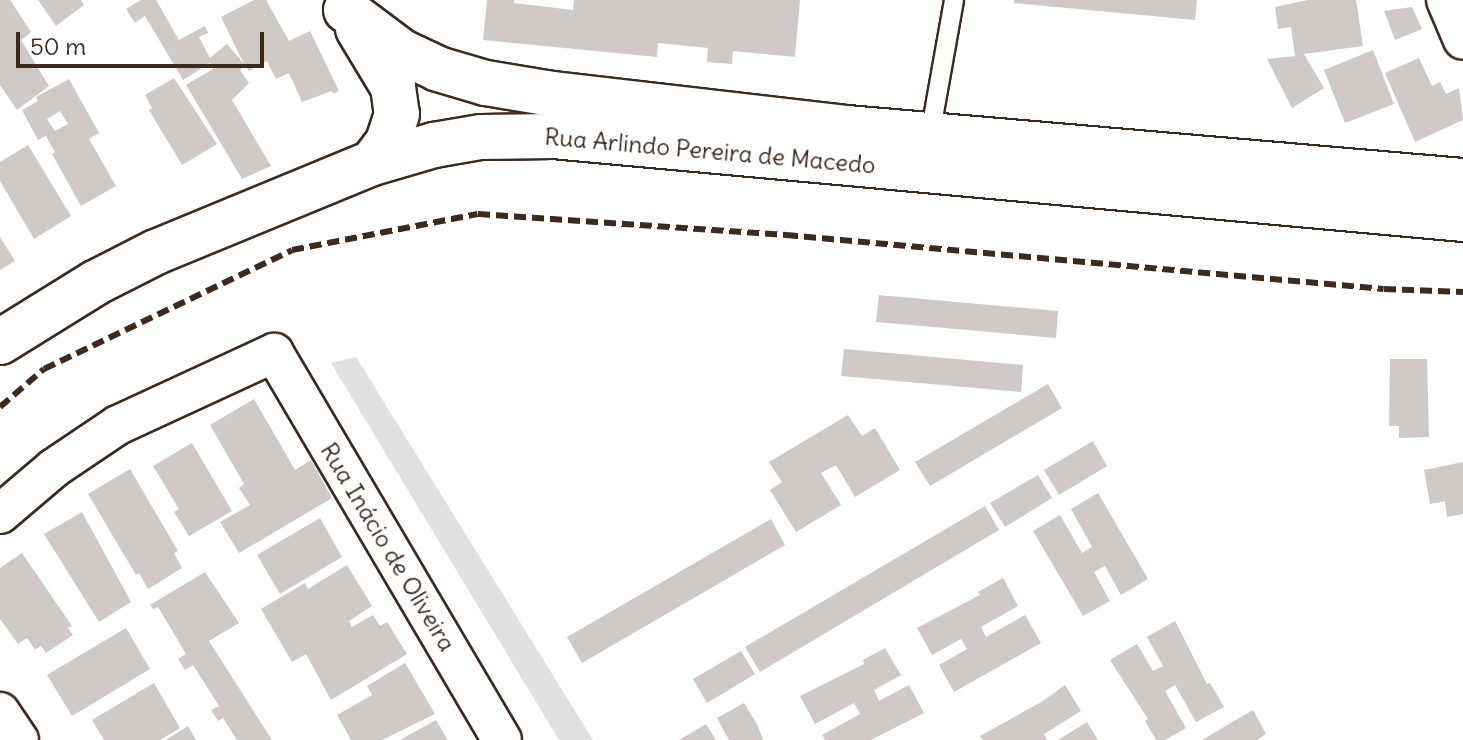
<!DOCTYPE html>
<html>
<head>
<meta charset="utf-8">
<style>
  body { margin:0 }
  #map { position:relative; width:1463px; height:740px; overflow:hidden; background:#fff; font-family:Delius,sans-serif }
  div>[style] { position:absolute }
  [style*='--x'] { left:calc(var(--x)*1px); top:calc(var(--y)*1px); width:calc(var(--w)*1px); rotate:calc(var(--a)*1deg) }
  .green>* { inset:0; background:#e2e0de }
  .building>* { inset:0; background:#cfcac7 }
  .roads { filter:drop-shadow(2px 0 #3b2a1e) drop-shadow(-2px 0 #3b2a1e) drop-shadow(0 2px #3b2a1e) drop-shadow(0 -2px #3b2a1e) }
  .lane>* { height:18px; margin:-9px; padding:0 9px; transform-origin:9px; border-radius:9px; background:#fff }
  .street>* { height:38px; margin:-19px; padding:0 19px; transform-origin:19px; border-radius:19px; background:#fff }
  .primary>* { height:44px; margin:-22px; padding:0 22px; transform-origin:22px; border-radius:22px; background:#fff }
  .rail>* { height:6px; margin-top:-3px; transform-origin:0; background:repeating-linear-gradient(90deg,#3b2a1e 0 12px,transparent 0 18px) }
  span { translate:-50% -50%; white-space:nowrap; text-align:center; line-height:1.15; -webkit-text-stroke:6px #fff; paint-order:stroke }
  .street-label { font-size:24px; color:#3b2a1e }
  .scale { position:absolute; left:16px; top:32px; width:248px; height:36px; box-sizing:border-box; border:4px solid #3b2a1e; border-top:0; padding-left:10px; font-size:24px; line-height:28px; white-space:nowrap; color:#3b2a1e; -webkit-text-stroke:6px #fff; paint-order:stroke }
</style>
</head>
<body>
<div id="map">
  <div class="green">
    <i style="clip-path:polygon(356px 357px,593px 740px,559px 740px,331px 363px)"></i>
  </div>
  <div class="building">
    <i style="clip-path:polygon(0 0,10px 0,31px 32px,21px 40px,49px 86px,17px 110px,0 85px)"></i>
    <i style="clip-path:polygon(38px 0,81px 0,84px 5px,56px 26px)"></i>
    <i style="clip-path:polygon(141px 0,156px 0,179px 40px,205px 26px,208px 33px,199px 37px,210px 58px,227px 44px,244px 64px,221px 17px,254px 0,266px 0,289px 41px,310px 31px,339px 91px,333px 94px,332px 91px,302px 102px,289px 73px,276px 79px,267px 61px,249px 71px,245px 65px,240px 70px,249px 83px,232px 100px,271px 166px,242px 179px,186px 85px,213px 69px,210px 63px,183px 80px,145px 16px,135px 23px,126px 9px)"></i>
    <i style="clip-path:polygon(487px 0,514px 0,514px 3px,573px 10px,574px 0,800px 0,795px 57px,733px 51px,732px 64px,707px 62px,708px 48px,658px 43px,657px 57px,483px 40px)"></i>
    <i style="clip-path:polygon(1014px 0,1197px 0,1195px 20px,1014px 3px)"></i>
    <i style="clip-path:polygon(1308px 0,1356px 0,1363px 46px,1304px 54px,1324px 88px,1292px 108px,1267px 59px,1295px 56px,1291px 27px,1278px 29px,1275px 7px)"></i>
    <i style="clip-path:polygon(1412px 7px,1422px 29px,1395px 40px,1384px 11px)"></i>
    <i style="clip-path:polygon(1373px 50px,1394px 104px,1345px 123px,1324px 70px)"></i>
    <i style="clip-path:polygon(1419px 58px,1432px 86px,1440px 82px,1446px 94px,1459px 88px,1463px 120px,1415px 142px,1385px 73px)"></i>
    <i style="clip-path:polygon(174px 78px,217px 144px,182px 165px,149px 110px,152px 108px,145px 95px)"></i>
    <i style="clip-path:polygon(evenodd,69px 79px,99px 133px,89px 139px,116px 186px,81px 206px,52px 154px,55px 152px,46px 136px,38px 140px,22px 110px,38px 101px,36px 97px,69px 79px,60px 111px,68px 124px,55px 131px,47px 119px,60px 111px)"></i>
    <i style="clip-path:polygon(28px 145px,71px 216px,34px 239px,0 181px,0 162px)"></i>
    <i style="clip-path:polygon(0 237px,15px 261px,0 270px)"></i>
    <i style="clip-path:polygon(879px 295px,1058px 311px,1056px 338px,876px 322px)"></i>
    <i style="clip-path:polygon(844px 349px,1023px 365px,1021px 392px,841px 376px)"></i>
    <i style="clip-path:polygon(1390px 359px,1427px 359px,1429px 437px,1399px 438px,1399px 426px,1389px 426px)"></i>
    <i style="clip-path:polygon(1048px 384px,1062px 408px,930px 486px,915px 462px)"></i>
    <i style="clip-path:polygon(254px 399px,295px 470px,311px 460px,332px 498px,239px 553px,220px 522px,250px 505px,239px 488px,244px 484px,210px 425px)"></i>
    <i style="clip-path:polygon(848px 415px,862px 436px,875px 428px,900px 470px,855px 497px,836px 465px,821px 473px,841px 505px,796px 532px,770px 490px,782px 482px,769px 462px)"></i>
    <i style="clip-path:polygon(1093px 441px,1107px 466px,1059px 495px,1044px 470px)"></i>
    <i style="clip-path:polygon(192px 443px,232px 511px,189px 536px,174px 512px,179px 509px,153px 466px)"></i>
    <i style="clip-path:polygon(1463px 462px,1463px 514px,1447px 517px,1445px 501px,1430px 504px,1424px 470px)"></i>
    <i style="clip-path:polygon(130px 469px,178px 551px,174px 553px,182px 568px,148px 589px,139px 573px,136px 575px,88px 494px)"></i>
    <i style="clip-path:polygon(1038px 475px,1052px 498px,1005px 527px,990px 503px)"></i>
    <i style="clip-path:polygon(1098px 493px,1148px 579px,1121px 595px,1105px 566px,1094px 572px,1110px 601px,1083px 616px,1033px 531px,1060px 515px,1082px 553px,1092px 547px,1071px 509px)"></i>
    <i style="clip-path:polygon(985px 506px,999px 530px,760px 672px,745px 647px)"></i>
    <i style="clip-path:polygon(82px 512px,131px 602px,99px 622px,44px 534px)"></i>
    <i style="clip-path:polygon(320px 518px,342px 557px,280px 594px,257px 555px)"></i>
    <i style="clip-path:polygon(771px 519px,785px 545px,582px 663px,567px 637px)"></i>
    <i style="clip-path:polygon(22px 553px,72px 626px,68px 628px,73px 635px,46px 653px,41px 646px,35px 650px,27px 638px,18px 644px,0 619px,0 568px)"></i>
    <i style="clip-path:polygon(347px 565px,372px 606px,349px 621px,352px 627px,373px 615px,380px 626px,387px 622px,407px 654px,331px 700px,306px 654px,292px 662px,261px 609px,305px 583px,308px 589px)"></i>
    <i style="clip-path:polygon(205px 572px,239px 623px,209px 641px,272px 740px,237px 740px,223px 718px,218px 721px,211px 710px,219px 706px,193px 665px,185px 670px,178px 659px,186px 654px,158px 607px,153px 609px,150px 605px)"></i>
    <i style="clip-path:polygon(1003px 578px,1018px 606px,981px 627px,986px 637px,1025px 615px,1041px 643px,954px 692px,939px 665px,967px 649px,961px 639px,932px 655px,917px 628px,980px 595px,978px 592px)"></i>
    <i style="clip-path:polygon(1175px 621px,1207px 684px,1210px 683px,1224px 707px,1196px 722px,1175px 685px,1165px 691px,1186px 728px,1165px 740px,1156px 740px,1145px 721px,1148px 719px,1110px 660px,1137px 644px,1153px 671px,1163px 666px,1147px 637px)"></i>
    <i style="clip-path:polygon(126px 628px,150px 669px,72px 716px,47px 675px)"></i>
    <i style="clip-path:polygon(885px 648px,901px 675px,874px 690px,879px 701px,909px 685px,924px 713px,871px 740px,825px 740px,822px 735px,860px 714px,854px 703px,815px 724px,800px 696px,864px 664px,863px 660px)"></i>
    <i style="clip-path:polygon(741px 651px,755px 674px,707px 703px,693px 679px)"></i>
    <i style="clip-path:polygon(405px 663px,435px 714px,382px 740px,351px 740px,337px 715px,372px 695px,367px 686px)"></i>
    <i style="clip-path:polygon(154px 683px,180px 728px,160px 740px,104px 740px,92px 720px)"></i>
    <i style="clip-path:polygon(1065px 685px,1081px 711px,1044px 734px,1047px 740px,983px 740px,980px 736px,1043px 701px)"></i>
    <i style="clip-path:polygon(744px 703px,758px 726px,763px 740px,729px 740px,717px 718px)"></i>
    <i style="clip-path:polygon(1253px 710px,1266px 734px,1257px 740px,1202px 740px)"></i>
    <i style="clip-path:polygon(436px 720px,448px 740px,400px 740px)"></i>
    <i style="clip-path:polygon(1087px 722px,1098px 740px,1058px 740px)"></i>
    <i style="clip-path:polygon(706px 724px,716px 740px,679px 740px)"></i>
    <i style="clip-path:polygon(188px 726px,196px 740px,166px 740px)"></i>
  </div>
  <div class="roads">
    <div class="lane">
      <i style="--x:930;--y:135;--w:137;--a:-79.9"></i>
    </div>
    <div class="street">
      <i style="--x:1446;--y:0;--w:43;--a:67"></i>
      <i style="--x:0;--y:514;--w:71;--a:-40.4"></i>
      <i style="--x:54;--y:468;--w:77;--a:-33.9"></i>
      <i style="--x:118;--y:425;--w:172;--a:-24.8"></i>
      <i style="--x:274;--y:353;--w:449;--a:59.5"></i>
      <i style="--x:0;--y:712;--w:34;--a:56"></i>
    </div>
    <div class="primary">
      <i style="--x:346;--y:10;--w:70;--a:36.9"></i>
      <i style="--x:402;--y:52;--w:40;--a:25"></i>
      <i style="--x:438;--y:69;--w:50;--a:16.3"></i>
      <i style="--x:486;--y:83;--w:67;--a:9.5"></i>
      <i style="--x:552;--y:94;--w:297;--a:6.6"></i>
      <i style="--x:847;--y:128;--w:618;--a:4.92"></i>
      <i style="--x:358;--y:29;--w:68;--a:58.9"></i>
      <i style="--x:393;--y:87;--w:27;--a:82"></i>
      <i style="--x:397;--y:114;--w:29;--a:108"></i>
      <i style="--x:388;--y:142;--w:26;--a:127"></i>
      <i style="--x:0;--y:342;--w:112;--a:-31.8"></i>
      <i style="--x:95;--y:283;--w:68;--a:-26.9"></i>
      <i style="--x:156;--y:252;--w:234;--a:-22.4"></i>
      <i style="--x:372;--y:163;--w:65;--a:-16.2"></i>
      <i style="--x:434;--y:145;--w:48;--a:-9.7"></i>
      <i style="--x:481;--y:137;--w:72;--a:-0.8"></i>
      <i style="--x:553;--y:136;--w:914;--a:5.21"></i>
    </div>
  </div>
  <div class="rail">
    <i style="--x:0;--y:407;--w:58;--a:-40.8"></i>
    <i style="--x:44;--y:369;--w:275;--a:-25.6"></i>
    <i style="--x:292;--y:250;--w:189;--a:-11"></i>
    <i style="--x:478;--y:214;--w:309;--a:3.9"></i>
    <i style="--x:786;--y:235;--w:600;--a:5.16"></i>
    <i style="--x:1384;--y:289;--w:79;--a:2.2"></i>
  </div>
  <div class="street-label">
    <span style="left:710px;top:151px;rotate:5deg">Rua Arlindo Pereira de Macedo</span>
    <span style="left:388px;top:547px;rotate:59deg">Rua Inácio de Oliveira</span>
  </div>
  <div class="scale">50 m</div>
</div>
</body>
</html>
